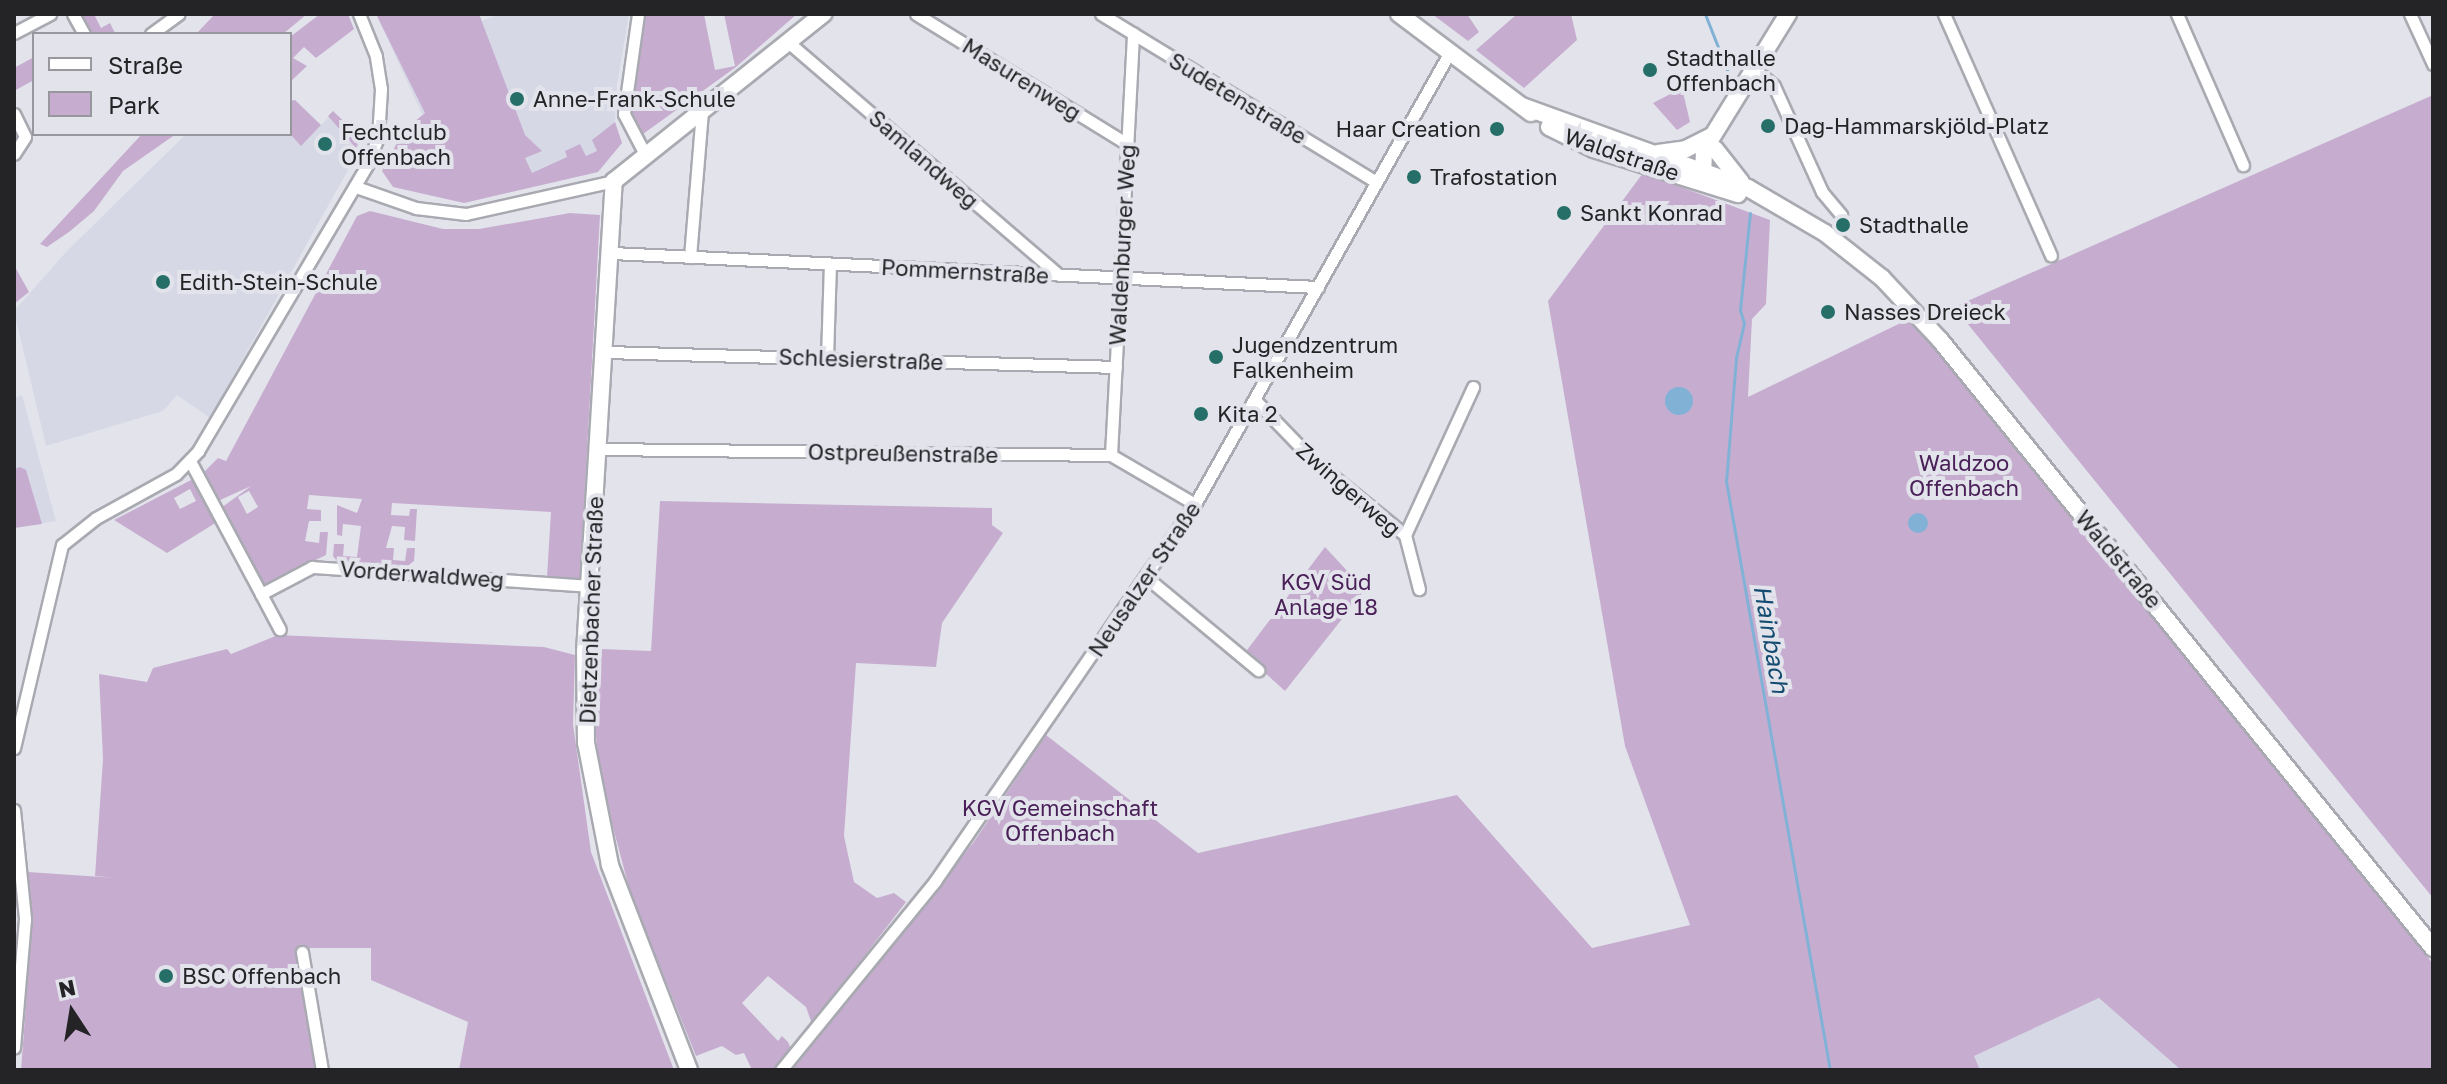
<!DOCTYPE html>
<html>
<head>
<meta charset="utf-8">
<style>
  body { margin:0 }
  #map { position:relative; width:2447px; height:1084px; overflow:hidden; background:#e3e4eb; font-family:"Golos Text",sans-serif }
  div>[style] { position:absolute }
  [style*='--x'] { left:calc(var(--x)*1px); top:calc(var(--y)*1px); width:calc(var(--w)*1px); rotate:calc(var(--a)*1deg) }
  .built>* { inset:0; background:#d6d8e6 }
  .green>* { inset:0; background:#c6add0 }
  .water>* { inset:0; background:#82b1d6 }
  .round { border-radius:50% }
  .stream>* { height:3px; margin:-1.5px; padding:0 1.5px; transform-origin:1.5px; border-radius:1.5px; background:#82b1d6 }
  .roads { filter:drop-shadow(2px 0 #a9aab1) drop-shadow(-2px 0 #a9aab1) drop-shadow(0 2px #a9aab1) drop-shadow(0 -2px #a9aab1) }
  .street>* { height:11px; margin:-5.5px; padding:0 5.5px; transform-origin:5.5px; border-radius:5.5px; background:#fff }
  .secondary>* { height:16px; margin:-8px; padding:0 8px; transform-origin:8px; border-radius:8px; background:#fff }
  .dots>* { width:22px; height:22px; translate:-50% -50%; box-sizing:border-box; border:4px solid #e3e4eb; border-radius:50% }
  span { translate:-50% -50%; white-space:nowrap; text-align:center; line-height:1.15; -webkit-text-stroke:8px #e3e4eb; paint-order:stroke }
  .poi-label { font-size:22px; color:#242427 }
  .left { translate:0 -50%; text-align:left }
  .right { translate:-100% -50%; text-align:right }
  .street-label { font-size:22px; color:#242427 }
  .park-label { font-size:22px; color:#4a2058 }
  .water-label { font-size:24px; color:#144b70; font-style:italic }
  .frame { position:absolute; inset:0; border:16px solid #242427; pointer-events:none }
  .legend { position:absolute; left:32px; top:32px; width:260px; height:104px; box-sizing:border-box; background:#e3e4eb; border:2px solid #97979d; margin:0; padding:10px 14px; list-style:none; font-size:24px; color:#242427 }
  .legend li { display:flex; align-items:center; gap:16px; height:40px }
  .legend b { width:40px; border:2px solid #97979d }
  .north { position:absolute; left:32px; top:972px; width:80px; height:80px; -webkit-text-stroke:6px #e3e4eb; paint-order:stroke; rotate:348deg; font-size:22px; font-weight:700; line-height:32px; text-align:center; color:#242427 }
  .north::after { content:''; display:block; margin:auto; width:28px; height:36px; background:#242427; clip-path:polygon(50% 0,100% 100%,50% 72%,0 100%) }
</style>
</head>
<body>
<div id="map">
  <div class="built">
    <i style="clip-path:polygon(376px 14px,479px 14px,482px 21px,500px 14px,629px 14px,617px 85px,615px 122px,622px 143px,598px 172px,463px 203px)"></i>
    <i style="clip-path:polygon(332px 114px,360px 142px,353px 161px,210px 418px,177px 395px,163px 411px,46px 446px,14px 311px,66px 252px,186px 134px,289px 134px,301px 145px)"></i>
    <i style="clip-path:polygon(22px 395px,56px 521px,14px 528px,14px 398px)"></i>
    <i style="clip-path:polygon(2099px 998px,2181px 1070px,1980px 1070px,1973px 1056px)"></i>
  </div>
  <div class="green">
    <i style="clip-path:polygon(82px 14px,94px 14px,101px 28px,110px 23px,115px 33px,92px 34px)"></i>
    <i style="clip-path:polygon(215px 14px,307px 14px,283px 34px,196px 34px)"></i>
    <i style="clip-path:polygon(320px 14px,348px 14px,354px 29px,316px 58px,304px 47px,293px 58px,307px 66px,290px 82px,290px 37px)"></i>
    <i style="clip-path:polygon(376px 14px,479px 14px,525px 135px,542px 151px,525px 158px,532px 173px,567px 157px,565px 151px,580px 144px,586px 156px,597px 151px,592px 140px,615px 122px,622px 143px,598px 172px,464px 203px,393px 187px,382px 171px,404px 130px,425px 113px)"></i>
    <i style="clip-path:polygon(631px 14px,704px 14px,715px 70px,735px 66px,724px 14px,797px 14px,736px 67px,643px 134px,630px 117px,641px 35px)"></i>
    <i style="clip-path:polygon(1432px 14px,1467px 14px,1479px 32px,1468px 41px)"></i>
    <i style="clip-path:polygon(1517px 14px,1571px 14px,1577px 40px,1524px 88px,1476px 50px)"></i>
    <i style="clip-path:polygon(34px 57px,34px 80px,14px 91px,14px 68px)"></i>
    <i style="clip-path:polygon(1682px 88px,1690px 122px,1677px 130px,1653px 103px)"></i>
    <i style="clip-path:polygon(2433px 95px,2433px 898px,1954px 307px)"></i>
    <i style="clip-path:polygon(295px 100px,321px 125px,301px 146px,290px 134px,290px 101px)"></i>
    <i style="clip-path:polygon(333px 111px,360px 137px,356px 148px,328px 116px)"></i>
    <i style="clip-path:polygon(142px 134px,176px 134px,123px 171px,94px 211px,69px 232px,47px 247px,40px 244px)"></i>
    <i style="clip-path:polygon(1643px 173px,1770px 220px,1766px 304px,1752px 319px,1748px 397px,1913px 317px,2433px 964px,2433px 1070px,2181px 1070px,2099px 998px,1974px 1056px,1980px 1070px,787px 1070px,973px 843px,1046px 735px,1198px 853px,1457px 795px,1592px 948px,1690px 925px,1625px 746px,1548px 301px)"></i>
    <i style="clip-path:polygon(evenodd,370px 211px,443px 229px,479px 229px,570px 213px,600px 215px,580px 580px,547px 577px,551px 512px,392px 503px,391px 515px,409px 516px,410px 509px,417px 509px,415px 541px,404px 540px,405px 527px,392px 526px,386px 548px,394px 548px,393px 560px,405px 561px,407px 548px,415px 548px,414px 561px,404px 569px,340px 565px,333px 556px,334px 544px,344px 544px,343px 556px,357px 557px,361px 526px,343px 524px,342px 536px,337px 535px,337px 505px,357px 513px,362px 499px,309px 495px,307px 509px,321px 510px,321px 521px,309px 521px,305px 541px,319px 543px,320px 532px,328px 532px,326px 555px,265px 585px,246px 555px,221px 508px,251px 486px,218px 501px,203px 473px,218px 458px,226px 461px,357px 216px,370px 211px,249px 491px,258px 507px,247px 514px,238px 497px,249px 491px)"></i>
    <i style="clip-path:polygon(14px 265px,29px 292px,14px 304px)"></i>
    <i style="clip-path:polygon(20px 467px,26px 470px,42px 524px,14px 528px,14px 469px)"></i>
    <i style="clip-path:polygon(evenodd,193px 479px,217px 522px,167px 553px,114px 520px,193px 479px,190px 489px,196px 501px,180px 509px,174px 498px,190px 489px)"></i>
    <i style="clip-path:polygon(660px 501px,992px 508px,992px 525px,1003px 533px,942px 623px,936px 667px,856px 663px,844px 836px,854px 882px,877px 898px,894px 893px,906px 902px,812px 1024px,806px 1007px,768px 976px,742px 1003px,778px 1041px,782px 1036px,788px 1042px,791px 1049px,776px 1070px,752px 1070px,744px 1053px,736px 1055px,722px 1046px,696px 1056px,631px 895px,602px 786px,593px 712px,596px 662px,601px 649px,651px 651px)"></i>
    <i style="clip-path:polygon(1325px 547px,1365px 590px,1285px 691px,1244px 654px)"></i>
    <i style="clip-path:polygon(278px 635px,544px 647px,575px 655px,573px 724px,591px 852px,674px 1070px,459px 1070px,468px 1022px,371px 980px,371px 948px,305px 948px,300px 949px,309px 1002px,304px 1004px,316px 1070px,21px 1070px,31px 938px,28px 872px,117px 878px,95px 876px,103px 759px,99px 674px,147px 682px,153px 668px,227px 649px,231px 654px)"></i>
  </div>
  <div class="water">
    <i class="round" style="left:1665px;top:387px;width:28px;height:28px"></i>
    <i class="round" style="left:1908px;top:513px;width:20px;height:20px"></i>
  </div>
  <div class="stream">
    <i style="--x:1705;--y:14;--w:66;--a:68.5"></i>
    <i style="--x:1750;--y:213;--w:98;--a:95.9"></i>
    <i style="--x:1740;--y:310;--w:14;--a:73"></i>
    <i style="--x:1744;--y:323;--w:36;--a:103"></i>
    <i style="--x:1736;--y:358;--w:123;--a:94.6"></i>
    <i style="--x:1726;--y:481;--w:598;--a:79.99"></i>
  </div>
  <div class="roads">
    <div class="street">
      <i style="--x:73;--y:14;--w:23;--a:61"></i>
      <i style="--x:638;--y:14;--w:101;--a:98"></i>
      <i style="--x:624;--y:114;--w:47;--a:62.4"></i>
      <i style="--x:916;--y:14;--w:248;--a:31.6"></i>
      <i style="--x:1101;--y:14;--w:321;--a:31.4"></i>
      <i style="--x:1944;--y:14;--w:264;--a:66.1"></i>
      <i style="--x:2177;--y:14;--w:165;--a:66.4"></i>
      <i style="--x:2410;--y:14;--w:55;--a:65.3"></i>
      <i style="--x:14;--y:33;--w:41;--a:-27.8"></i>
      <i style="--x:151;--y:34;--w:34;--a:-36"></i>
      <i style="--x:788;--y:42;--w:357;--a:40.7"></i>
      <i style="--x:1754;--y:69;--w:26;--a:40"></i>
      <i style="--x:1774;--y:86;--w:116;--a:65.6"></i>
      <i style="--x:1822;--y:192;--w:30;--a:50"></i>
      <i style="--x:14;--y:114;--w:25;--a:64"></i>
      <i style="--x:25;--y:137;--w:20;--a:123"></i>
      <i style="--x:356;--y:187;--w:64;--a:19.3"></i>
      <i style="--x:416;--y:208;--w:50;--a:6.8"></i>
      <i style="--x:466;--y:214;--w:152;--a:-12.6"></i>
      <i style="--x:612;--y:253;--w:707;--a:2.76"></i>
      <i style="--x:690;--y:257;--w:146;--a:-85.3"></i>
      <i style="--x:606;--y:352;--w:510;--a:1.68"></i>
      <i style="--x:827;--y:358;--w:94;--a:-88.2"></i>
      <i style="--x:1256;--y:401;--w:83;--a:46"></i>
      <i style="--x:1314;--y:461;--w:117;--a:39.1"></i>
      <i style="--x:1405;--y:535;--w:56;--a:75.5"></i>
      <i style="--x:599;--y:449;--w:512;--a:0.67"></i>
      <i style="--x:1111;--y:455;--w:97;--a:30.3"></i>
      <i style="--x:1111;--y:455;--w:422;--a:-87"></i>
      <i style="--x:190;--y:461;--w:151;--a:61.9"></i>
      <i style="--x:261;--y:594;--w:58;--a:-27.9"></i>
      <i style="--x:312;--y:567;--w:278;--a:3.9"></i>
      <i style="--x:1405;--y:535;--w:163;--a:-65.3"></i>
      <i style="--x:1146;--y:577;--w:146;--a:39.7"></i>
      <i style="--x:261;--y:594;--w:40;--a:62"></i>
      <i style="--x:14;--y:748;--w:209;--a:-76.7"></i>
      <i style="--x:62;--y:545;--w:43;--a:-38.5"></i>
      <i style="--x:96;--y:518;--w:91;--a:-28.8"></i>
      <i style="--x:176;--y:474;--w:32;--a:-46"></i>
      <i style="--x:198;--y:451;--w:334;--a:-59.4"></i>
      <i style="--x:368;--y:163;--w:28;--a:-69"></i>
      <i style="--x:378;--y:137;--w:48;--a:-86.4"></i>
      <i style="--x:381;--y:89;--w:33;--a:-99"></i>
      <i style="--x:376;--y:56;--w:45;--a:-112"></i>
      <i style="--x:14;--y:810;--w:110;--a:84.2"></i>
      <i style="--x:25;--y:919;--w:129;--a:94.9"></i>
      <i style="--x:302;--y:952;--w:120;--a:80.4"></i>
      <i style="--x:781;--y:1070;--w:244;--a:-50.8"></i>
      <i style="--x:935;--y:881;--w:458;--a:-55.4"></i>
      <i style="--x:1195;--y:504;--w:521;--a:-60.58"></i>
    </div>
    <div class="secondary">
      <i style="--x:1399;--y:14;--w:165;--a:36.9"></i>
      <i style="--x:1522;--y:106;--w:240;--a:19.9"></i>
      <i style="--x:1748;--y:188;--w:89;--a:30.3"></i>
      <i style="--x:1825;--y:233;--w:73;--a:38.3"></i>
      <i style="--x:1882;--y:278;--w:85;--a:46.9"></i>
      <i style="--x:1940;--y:340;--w:783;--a:50.96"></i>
      <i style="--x:1549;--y:127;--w:50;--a:26.1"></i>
      <i style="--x:1594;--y:149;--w:151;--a:17.4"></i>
      <i style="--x:1715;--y:149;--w:42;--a:51.8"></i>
      <i style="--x:1658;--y:153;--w:28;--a:-8"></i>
      <i style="--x:1686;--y:149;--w:28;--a:-27"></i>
      <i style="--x:1703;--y:178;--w:28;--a:-88"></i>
      <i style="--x:1704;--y:150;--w:160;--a:-58.3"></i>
      <i style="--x:689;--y:1070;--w:220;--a:-111.1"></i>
      <i style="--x:610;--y:865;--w:124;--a:-101.1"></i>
      <i style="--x:586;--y:743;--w:91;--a:-90.6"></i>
      <i style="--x:585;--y:652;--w:472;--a:-86.5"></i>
      <i style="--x:614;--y:181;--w:268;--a:-38.6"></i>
    </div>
  </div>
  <div class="dots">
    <i style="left:1650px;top:70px;background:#266f69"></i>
    <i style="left:517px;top:99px;background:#266f69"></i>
    <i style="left:1768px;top:126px;background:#266f69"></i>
    <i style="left:1497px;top:129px;background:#266f69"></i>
    <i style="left:325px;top:144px;background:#266f69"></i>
    <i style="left:1414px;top:177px;background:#266f69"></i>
    <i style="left:1564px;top:213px;background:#266f69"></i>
    <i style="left:1843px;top:225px;background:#266f69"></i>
    <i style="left:163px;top:282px;background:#266f69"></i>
    <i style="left:1828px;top:312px;background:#266f69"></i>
    <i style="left:1216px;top:357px;background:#266f69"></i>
    <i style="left:1201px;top:414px;background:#266f69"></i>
    <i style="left:166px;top:976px;background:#266f69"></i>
  </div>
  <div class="poi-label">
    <span class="left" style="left:1666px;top:70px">Stadthalle<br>Offenbach</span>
    <span class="left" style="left:533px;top:99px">Anne-Frank-Schule</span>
    <span class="left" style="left:1784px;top:126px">Dag-Hammarskjöld-Platz</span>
    <span class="right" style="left:1481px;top:129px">Haar Creation</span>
    <span class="left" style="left:341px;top:144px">Fechtclub<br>Offenbach</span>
    <span class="left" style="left:1430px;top:177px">Trafostation</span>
    <span class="left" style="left:1580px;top:213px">Sankt Konrad</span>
    <span class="left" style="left:1859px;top:225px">Stadthalle</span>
    <span class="left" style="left:179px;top:282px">Edith-Stein-Schule</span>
    <span class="left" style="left:1844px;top:312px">Nasses Dreieck</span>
    <span class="left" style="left:1232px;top:357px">Jugendzentrum<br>Falkenheim</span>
    <span class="left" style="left:1217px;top:414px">Kita 2</span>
    <span class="left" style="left:182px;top:976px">BSC Offenbach</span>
  </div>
  <div class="street-label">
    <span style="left:1022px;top:79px;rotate:32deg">Masurenweg</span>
    <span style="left:1238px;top:98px;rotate:31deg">Sudetenstraße</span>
    <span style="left:1622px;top:154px;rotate:19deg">Waldstraße</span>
    <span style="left:924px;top:159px;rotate:41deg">Samlandweg</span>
    <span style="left:1122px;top:245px;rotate:-87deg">Waldenburger Weg</span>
    <span style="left:965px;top:271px;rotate:3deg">Pommernstraße</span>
    <span style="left:861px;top:359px;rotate:2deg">Schlesierstraße</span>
    <span style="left:903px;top:453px;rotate:1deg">Ostpreußenstraße</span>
    <span style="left:1349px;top:489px;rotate:41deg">Zwingerweg</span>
    <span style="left:2119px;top:559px;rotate:50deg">Waldstraße</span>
    <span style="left:422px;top:574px;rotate:4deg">Vorderwaldweg</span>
    <span style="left:1144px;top:579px;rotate:-56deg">Neusalzer Straße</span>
    <span style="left:591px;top:610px;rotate:-88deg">Dietzenbacher Straße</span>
  </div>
  <div class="park-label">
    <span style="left:1964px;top:475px">Waldzoo<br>Offenbach</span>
    <span style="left:1326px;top:594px">KGV Süd<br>Anlage 18</span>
    <span style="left:1060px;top:820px">KGV Gemeinschaft<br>Offenbach</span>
  </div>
  <div class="water-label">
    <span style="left:1772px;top:639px;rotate:80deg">Hainbach</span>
  </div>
  <div class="frame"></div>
  <ul class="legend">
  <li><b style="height:10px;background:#fff"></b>Straße</li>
  <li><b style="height:22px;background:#c6add0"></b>Park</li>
  </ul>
  <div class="north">N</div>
</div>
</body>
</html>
